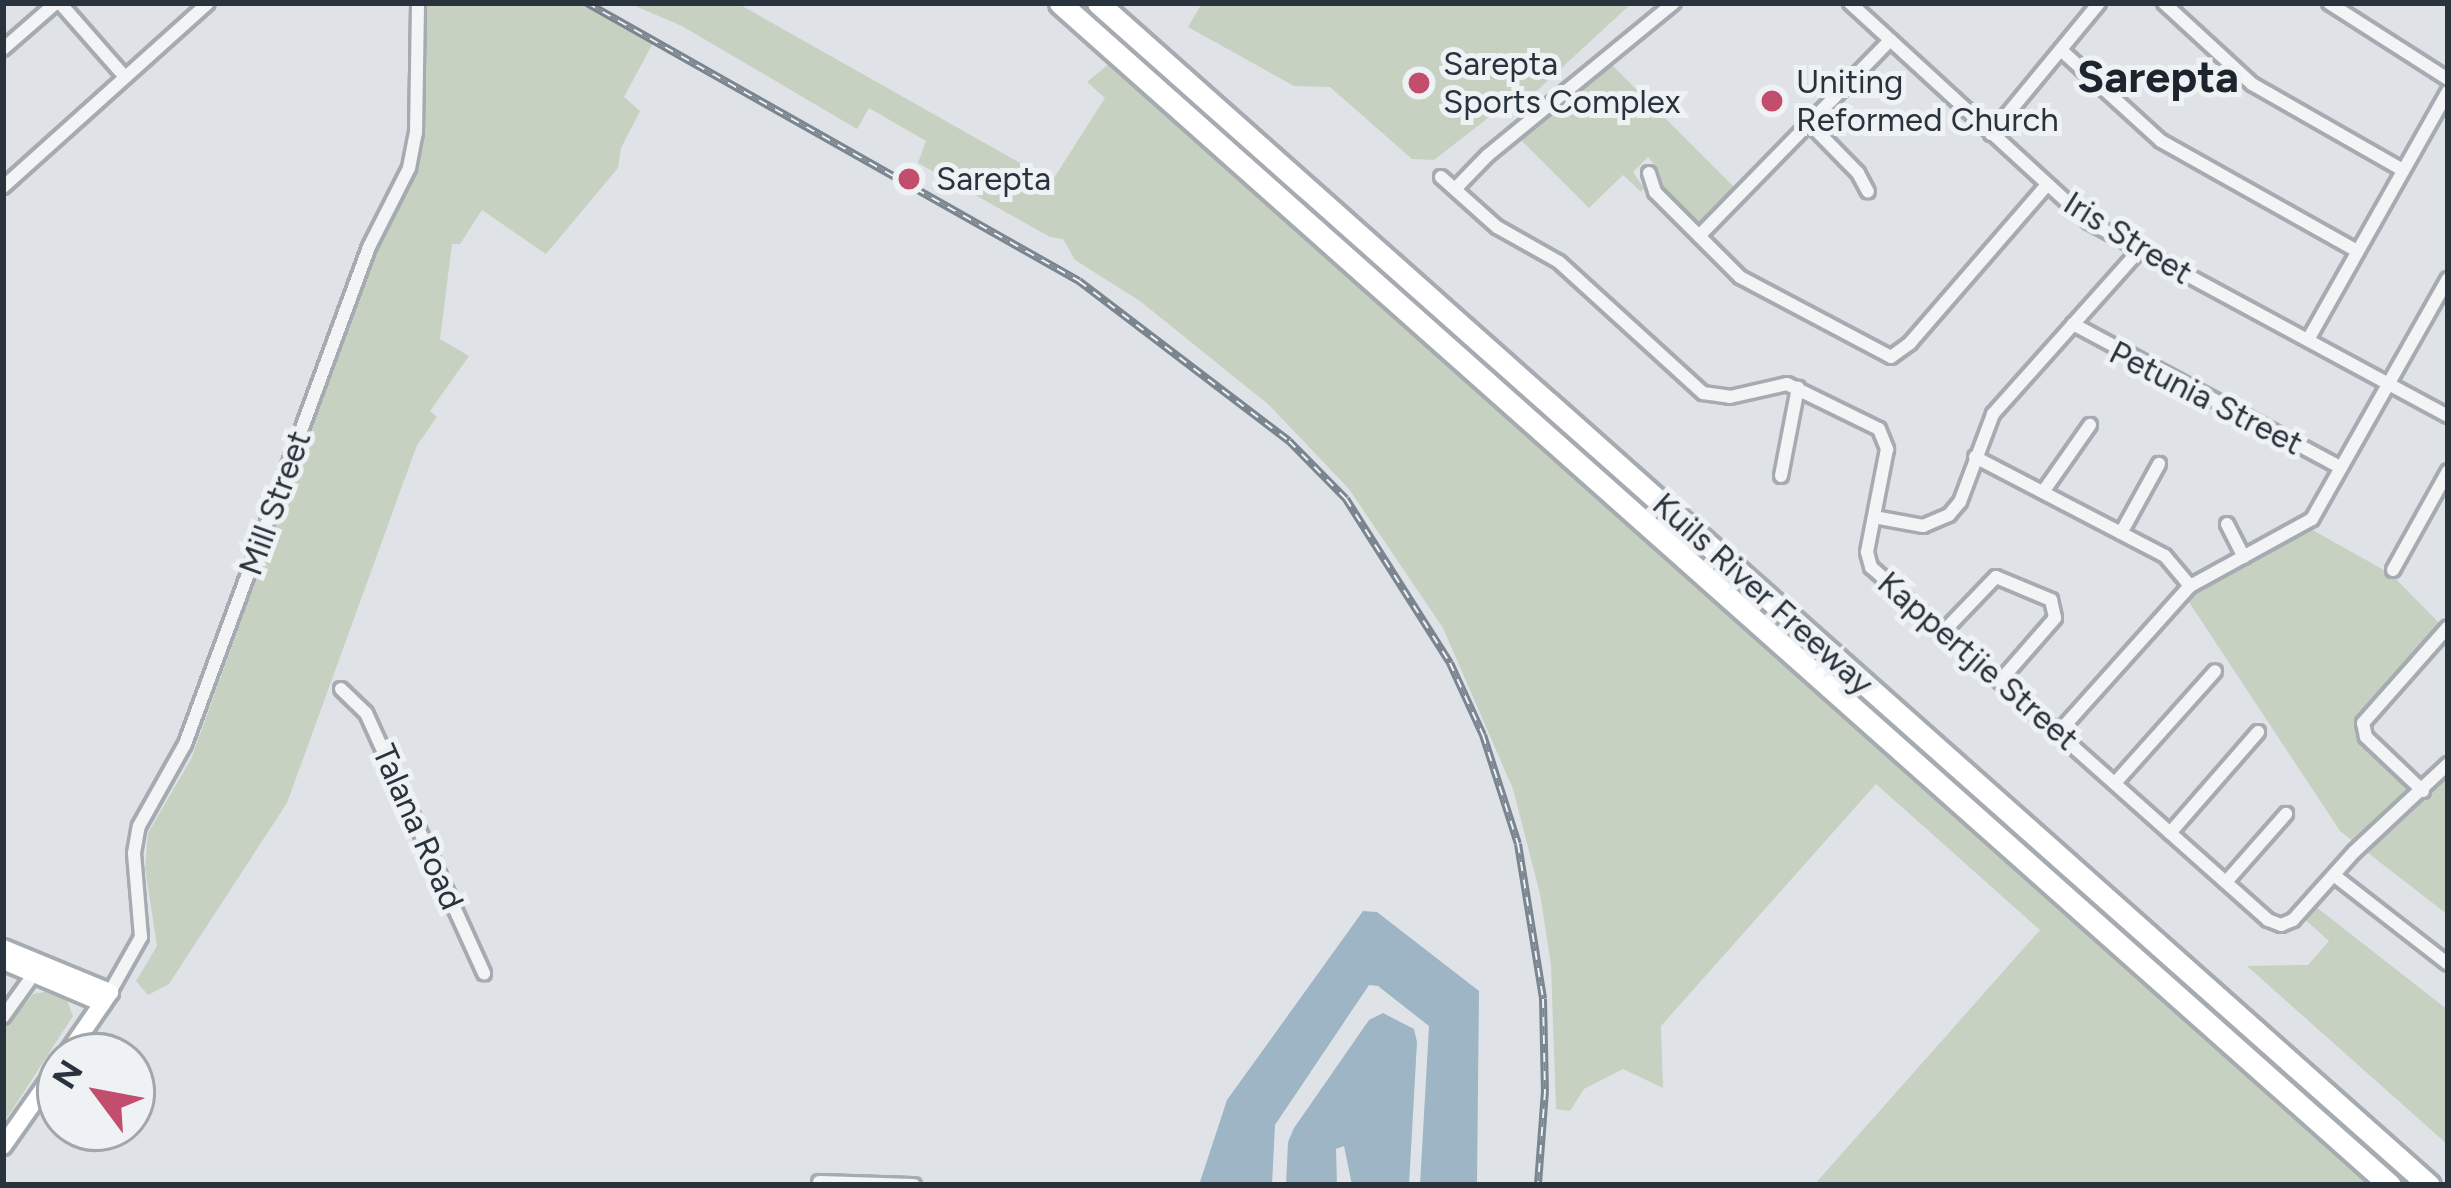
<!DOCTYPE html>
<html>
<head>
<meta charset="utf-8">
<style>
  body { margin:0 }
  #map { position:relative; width:2451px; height:1188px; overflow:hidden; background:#dfe3e7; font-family:Figtree,sans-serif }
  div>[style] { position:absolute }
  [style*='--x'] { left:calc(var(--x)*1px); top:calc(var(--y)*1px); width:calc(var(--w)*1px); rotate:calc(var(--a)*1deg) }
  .green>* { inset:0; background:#c7d1c1 }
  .water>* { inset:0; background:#9db5c5 }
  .roads { filter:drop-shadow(3px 0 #a5abb1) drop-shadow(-3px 0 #a5abb1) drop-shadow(0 3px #a5abb1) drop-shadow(0 -3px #a5abb1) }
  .street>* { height:12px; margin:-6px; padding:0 6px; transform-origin:6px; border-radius:6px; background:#f2f4f6 }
  .secondary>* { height:16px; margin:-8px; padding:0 8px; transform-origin:8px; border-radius:8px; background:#fff }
  .highway>* { height:21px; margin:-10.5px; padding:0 10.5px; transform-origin:10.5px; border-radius:10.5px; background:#fff }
  .rail>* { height:8px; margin-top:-4px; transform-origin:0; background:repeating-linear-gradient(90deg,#eff2f5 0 9px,#7a8590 0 18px); box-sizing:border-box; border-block:3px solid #7a8590 }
  .dots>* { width:33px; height:33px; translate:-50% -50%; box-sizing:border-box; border:6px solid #eff2f5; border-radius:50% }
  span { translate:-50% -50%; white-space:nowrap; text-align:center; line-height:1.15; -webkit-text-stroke:10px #eff2f5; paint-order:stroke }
  .poi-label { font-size:33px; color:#29333d }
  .left { translate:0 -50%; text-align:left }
  .street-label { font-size:33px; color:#29333d }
  .district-label { font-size:45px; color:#1c242e; font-weight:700 }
  .frame { position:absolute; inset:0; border:6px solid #29333d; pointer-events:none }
  .north { position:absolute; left:36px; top:1032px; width:120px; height:120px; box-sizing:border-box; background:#eff2f5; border:3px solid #a0a6ab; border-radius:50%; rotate:302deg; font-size:33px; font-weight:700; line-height:48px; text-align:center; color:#29333d }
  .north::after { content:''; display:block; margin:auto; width:42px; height:54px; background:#c34d6d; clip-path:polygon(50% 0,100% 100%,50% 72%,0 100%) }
</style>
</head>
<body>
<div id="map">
  <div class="green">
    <i style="clip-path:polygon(425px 3px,583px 3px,653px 43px,624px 97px,640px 111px,621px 148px,618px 168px,546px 254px,482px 210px,460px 244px,452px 244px,440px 339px,469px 356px,430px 411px,437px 417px,417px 445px,287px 803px,169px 984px,148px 995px,136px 981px,157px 946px,145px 868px,148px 833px,191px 759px,377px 245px,415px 171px,424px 125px)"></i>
    <i style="clip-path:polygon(628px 3px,737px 3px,1052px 181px,1105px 98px,1087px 82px,1109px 64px,2369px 1185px,1814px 1185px,2040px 930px,1876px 784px,1661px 1026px,1663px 1088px,1623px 1069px,1584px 1089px,1570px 1111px,1556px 1109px,1551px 965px,1540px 894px,1513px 789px,1443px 628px,1349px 489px,1269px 405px,1140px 301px,1075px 260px,1063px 239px,1050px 237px,918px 163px,926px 141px,869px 108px,857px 129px,682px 26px)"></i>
    <i style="clip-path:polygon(1202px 3px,1632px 3px,1519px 107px,1493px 114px,1434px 160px,1412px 159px,1330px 87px,1294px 86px,1188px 27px)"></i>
    <i style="clip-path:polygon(1610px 63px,1737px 190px,1707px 220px,1692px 222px,1661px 191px,1659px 170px,1648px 157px,1633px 172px,1644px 188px,1641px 192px,1623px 175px,1589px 208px,1518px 137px)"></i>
    <i style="clip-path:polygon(2309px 528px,2391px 574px,2443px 627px,2360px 718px,2411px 793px,2357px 844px,2340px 831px,2185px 596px)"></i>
    <i style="clip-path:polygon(2448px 772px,2448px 915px,2363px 849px)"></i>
    <i style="clip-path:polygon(2311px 903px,2448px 1010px,2448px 1145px,2247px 966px,2308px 965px,2329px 941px,2300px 915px)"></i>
    <i style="clip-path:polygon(49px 991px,66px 998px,73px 1016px,3px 1124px,3px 1031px,33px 994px)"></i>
  </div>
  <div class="water">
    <i style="clip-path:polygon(1363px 911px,1377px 912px,1479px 991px,1477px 1185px,1420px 1185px,1429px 1026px,1378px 986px,1369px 985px,1275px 1125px,1272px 1185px,1199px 1185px,1227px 1100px)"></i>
    <i style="clip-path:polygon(1383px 1013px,1414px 1029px,1417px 1042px,1409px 1185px,1352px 1185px,1344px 1146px,1336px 1149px,1337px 1185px,1286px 1185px,1288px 1142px,1294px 1128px,1369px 1020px)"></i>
  </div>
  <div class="roads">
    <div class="street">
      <i style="--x:60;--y:3;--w:98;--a:48.7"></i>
      <i style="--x:1850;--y:3;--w:324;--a:42.5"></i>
      <i style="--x:2089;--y:222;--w:408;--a:28.4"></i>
      <i style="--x:2164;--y:3;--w:120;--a:42.6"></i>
      <i style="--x:2252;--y:84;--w:174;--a:29.7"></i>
      <i style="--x:2329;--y:3;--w:141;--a:32.6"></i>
      <i style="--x:3;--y:49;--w:70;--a:-41"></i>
      <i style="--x:2061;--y:50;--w:135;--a:42.3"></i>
      <i style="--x:2161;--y:141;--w:225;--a:29.3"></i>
      <i style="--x:1809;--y:123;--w:70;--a:45.6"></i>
      <i style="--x:1858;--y:173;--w:21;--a:62"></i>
      <i style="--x:1991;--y:134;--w:170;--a:-50.5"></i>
      <i style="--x:1649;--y:173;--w:20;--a:72"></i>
      <i style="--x:1655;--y:192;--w:120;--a:45"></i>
      <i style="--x:1740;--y:277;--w:171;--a:27.9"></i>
      <i style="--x:1891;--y:357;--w:24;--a:-36"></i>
      <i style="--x:1910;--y:343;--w:208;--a:-49.1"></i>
      <i style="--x:1441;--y:177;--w:75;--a:41.8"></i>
      <i style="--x:1497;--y:227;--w:71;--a:29.4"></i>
      <i style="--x:1559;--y:262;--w:195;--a:42.3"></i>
      <i style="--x:1703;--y:393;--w:27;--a:8"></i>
      <i style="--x:1730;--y:397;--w:58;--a:-12.8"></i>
      <i style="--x:1787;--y:384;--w:102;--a:26.1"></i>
      <i style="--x:1879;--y:429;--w:22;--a:68"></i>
      <i style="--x:1887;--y:449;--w:105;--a:101"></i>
      <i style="--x:1867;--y:552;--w:16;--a:75"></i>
      <i style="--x:1871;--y:567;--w:531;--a:41.64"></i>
      <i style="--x:2268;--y:920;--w:14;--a:21"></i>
      <i style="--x:2281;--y:925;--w:13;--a:-23"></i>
      <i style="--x:2293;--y:920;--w:91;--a:-48.1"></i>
      <i style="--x:2354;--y:852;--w:129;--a:-43.1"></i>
      <i style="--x:3;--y:187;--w:275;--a:-41.9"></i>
      <i style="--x:1455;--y:189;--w:47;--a:-45.9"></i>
      <i style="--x:1488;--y:155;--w:240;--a:-39.3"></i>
      <i style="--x:1699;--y:236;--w:274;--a:-45.7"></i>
      <i style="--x:2073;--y:324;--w:304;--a:28.2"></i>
      <i style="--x:2309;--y:338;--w:283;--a:-60.6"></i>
      <i style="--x:1975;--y:457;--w:214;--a:27.5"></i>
      <i style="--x:2165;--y:556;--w:39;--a:50"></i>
      <i style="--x:1781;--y:476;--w:90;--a:-79.1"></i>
      <i style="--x:2043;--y:492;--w:82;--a:-55"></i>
      <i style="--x:1874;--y:517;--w:50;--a:10.4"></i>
      <i style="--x:1923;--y:526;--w:28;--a:-23"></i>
      <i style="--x:1949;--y:515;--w:17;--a:-50"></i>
      <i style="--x:1960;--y:502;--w:94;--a:-69.4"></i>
      <i style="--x:1993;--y:414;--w:217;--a:-48.2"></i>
      <i style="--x:2227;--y:524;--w:37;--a:63"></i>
      <i style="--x:2121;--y:533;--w:79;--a:-61.2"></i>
      <i style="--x:2393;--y:570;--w:113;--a:-60.9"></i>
      <i style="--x:1944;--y:631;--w:75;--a:-46.1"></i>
      <i style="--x:1996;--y:577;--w:60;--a:22.7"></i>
      <i style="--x:2051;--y:600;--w:18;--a:77"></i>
      <i style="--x:2055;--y:618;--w:84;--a:131.1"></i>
      <i style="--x:341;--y:689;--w:35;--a:44"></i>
      <i style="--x:366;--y:713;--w:286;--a:65.6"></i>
      <i style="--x:2058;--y:733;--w:198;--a:-48.1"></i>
      <i style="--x:2190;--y:586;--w:139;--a:-28.8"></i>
      <i style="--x:2312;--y:519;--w:276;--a:-60.5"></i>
      <i style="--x:2115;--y:783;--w:150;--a:-48.2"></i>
      <i style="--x:2423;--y:791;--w:79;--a:-136.5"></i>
      <i style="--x:2366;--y:737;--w:14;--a:-102"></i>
      <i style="--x:2363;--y:723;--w:128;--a:-48.5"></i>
      <i style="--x:2170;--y:833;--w:134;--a:-48.9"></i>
      <i style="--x:2335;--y:876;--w:143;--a:37.9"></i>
      <i style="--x:2226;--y:882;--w:91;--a:-48.6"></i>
      <i style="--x:110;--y:992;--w:63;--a:-60.6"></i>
      <i style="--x:141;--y:937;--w:84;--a:-94.8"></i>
      <i style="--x:134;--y:853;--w:27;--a:-80"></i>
      <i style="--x:139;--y:826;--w:94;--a:-60.7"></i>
      <i style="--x:185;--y:744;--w:530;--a:-69.68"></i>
      <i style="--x:369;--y:247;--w:89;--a:-63.1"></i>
      <i style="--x:409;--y:168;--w:36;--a:-79"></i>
      <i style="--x:416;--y:133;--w:130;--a:-89.1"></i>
      <i style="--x:3;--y:1017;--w:52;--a:-54.5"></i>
      <i style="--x:819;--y:1182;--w:95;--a:1.8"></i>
    </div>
    <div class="secondary">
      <i style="--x:3;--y:948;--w:116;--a:22.4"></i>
      <i style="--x:110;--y:992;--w:78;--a:124.5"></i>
      <i style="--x:3;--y:961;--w:108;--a:23"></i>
      <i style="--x:3;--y:1146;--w:99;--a:-54.9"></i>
    </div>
    <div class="highway">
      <i style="--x:1060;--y:3;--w:1779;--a:41.63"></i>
      <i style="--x:1098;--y:3;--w:1780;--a:41.61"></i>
    </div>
  </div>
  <div class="rail">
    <i style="--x:587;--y:3;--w:565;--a:29.47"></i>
    <i style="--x:1079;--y:281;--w:264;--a:37.3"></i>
    <i style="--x:1289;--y:441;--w:81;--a:45.5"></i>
    <i style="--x:1346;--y:499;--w:194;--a:57.6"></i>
    <i style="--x:1450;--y:663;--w:79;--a:65.4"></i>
    <i style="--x:1483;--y:735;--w:114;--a:72.2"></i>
    <i style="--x:1518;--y:844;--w:157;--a:80.8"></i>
    <i style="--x:1543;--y:999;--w:92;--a:88.8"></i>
    <i style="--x:1545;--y:1091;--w:94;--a:94.3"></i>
  </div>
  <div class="dots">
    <i style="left:1419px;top:83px;background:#c34d6d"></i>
    <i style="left:1772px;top:101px;background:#c34d6d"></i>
    <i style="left:909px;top:179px;background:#c34d6d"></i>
  </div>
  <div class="poi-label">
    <span class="left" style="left:1443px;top:83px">Sarepta<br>Sports Complex</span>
    <span class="left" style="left:1796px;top:101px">Uniting<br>Reformed Church</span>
    <span class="left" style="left:936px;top:179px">Sarepta</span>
  </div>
  <div class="street-label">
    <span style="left:2128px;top:238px;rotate:32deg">Iris Street</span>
    <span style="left:2206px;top:398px;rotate:27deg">Petunia Street</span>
    <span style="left:275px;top:503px;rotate:-70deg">Mill Street</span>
    <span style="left:1763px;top:594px;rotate:42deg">Kuils River Freeway</span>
    <span style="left:1978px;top:661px;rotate:41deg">Kappertjie Street</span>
    <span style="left:418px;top:827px;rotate:66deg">Talana Road</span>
  </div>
  <div class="district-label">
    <span style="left:2158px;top:77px">Sarepta</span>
  </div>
  <div class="frame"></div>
  <div class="north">N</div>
</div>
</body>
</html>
